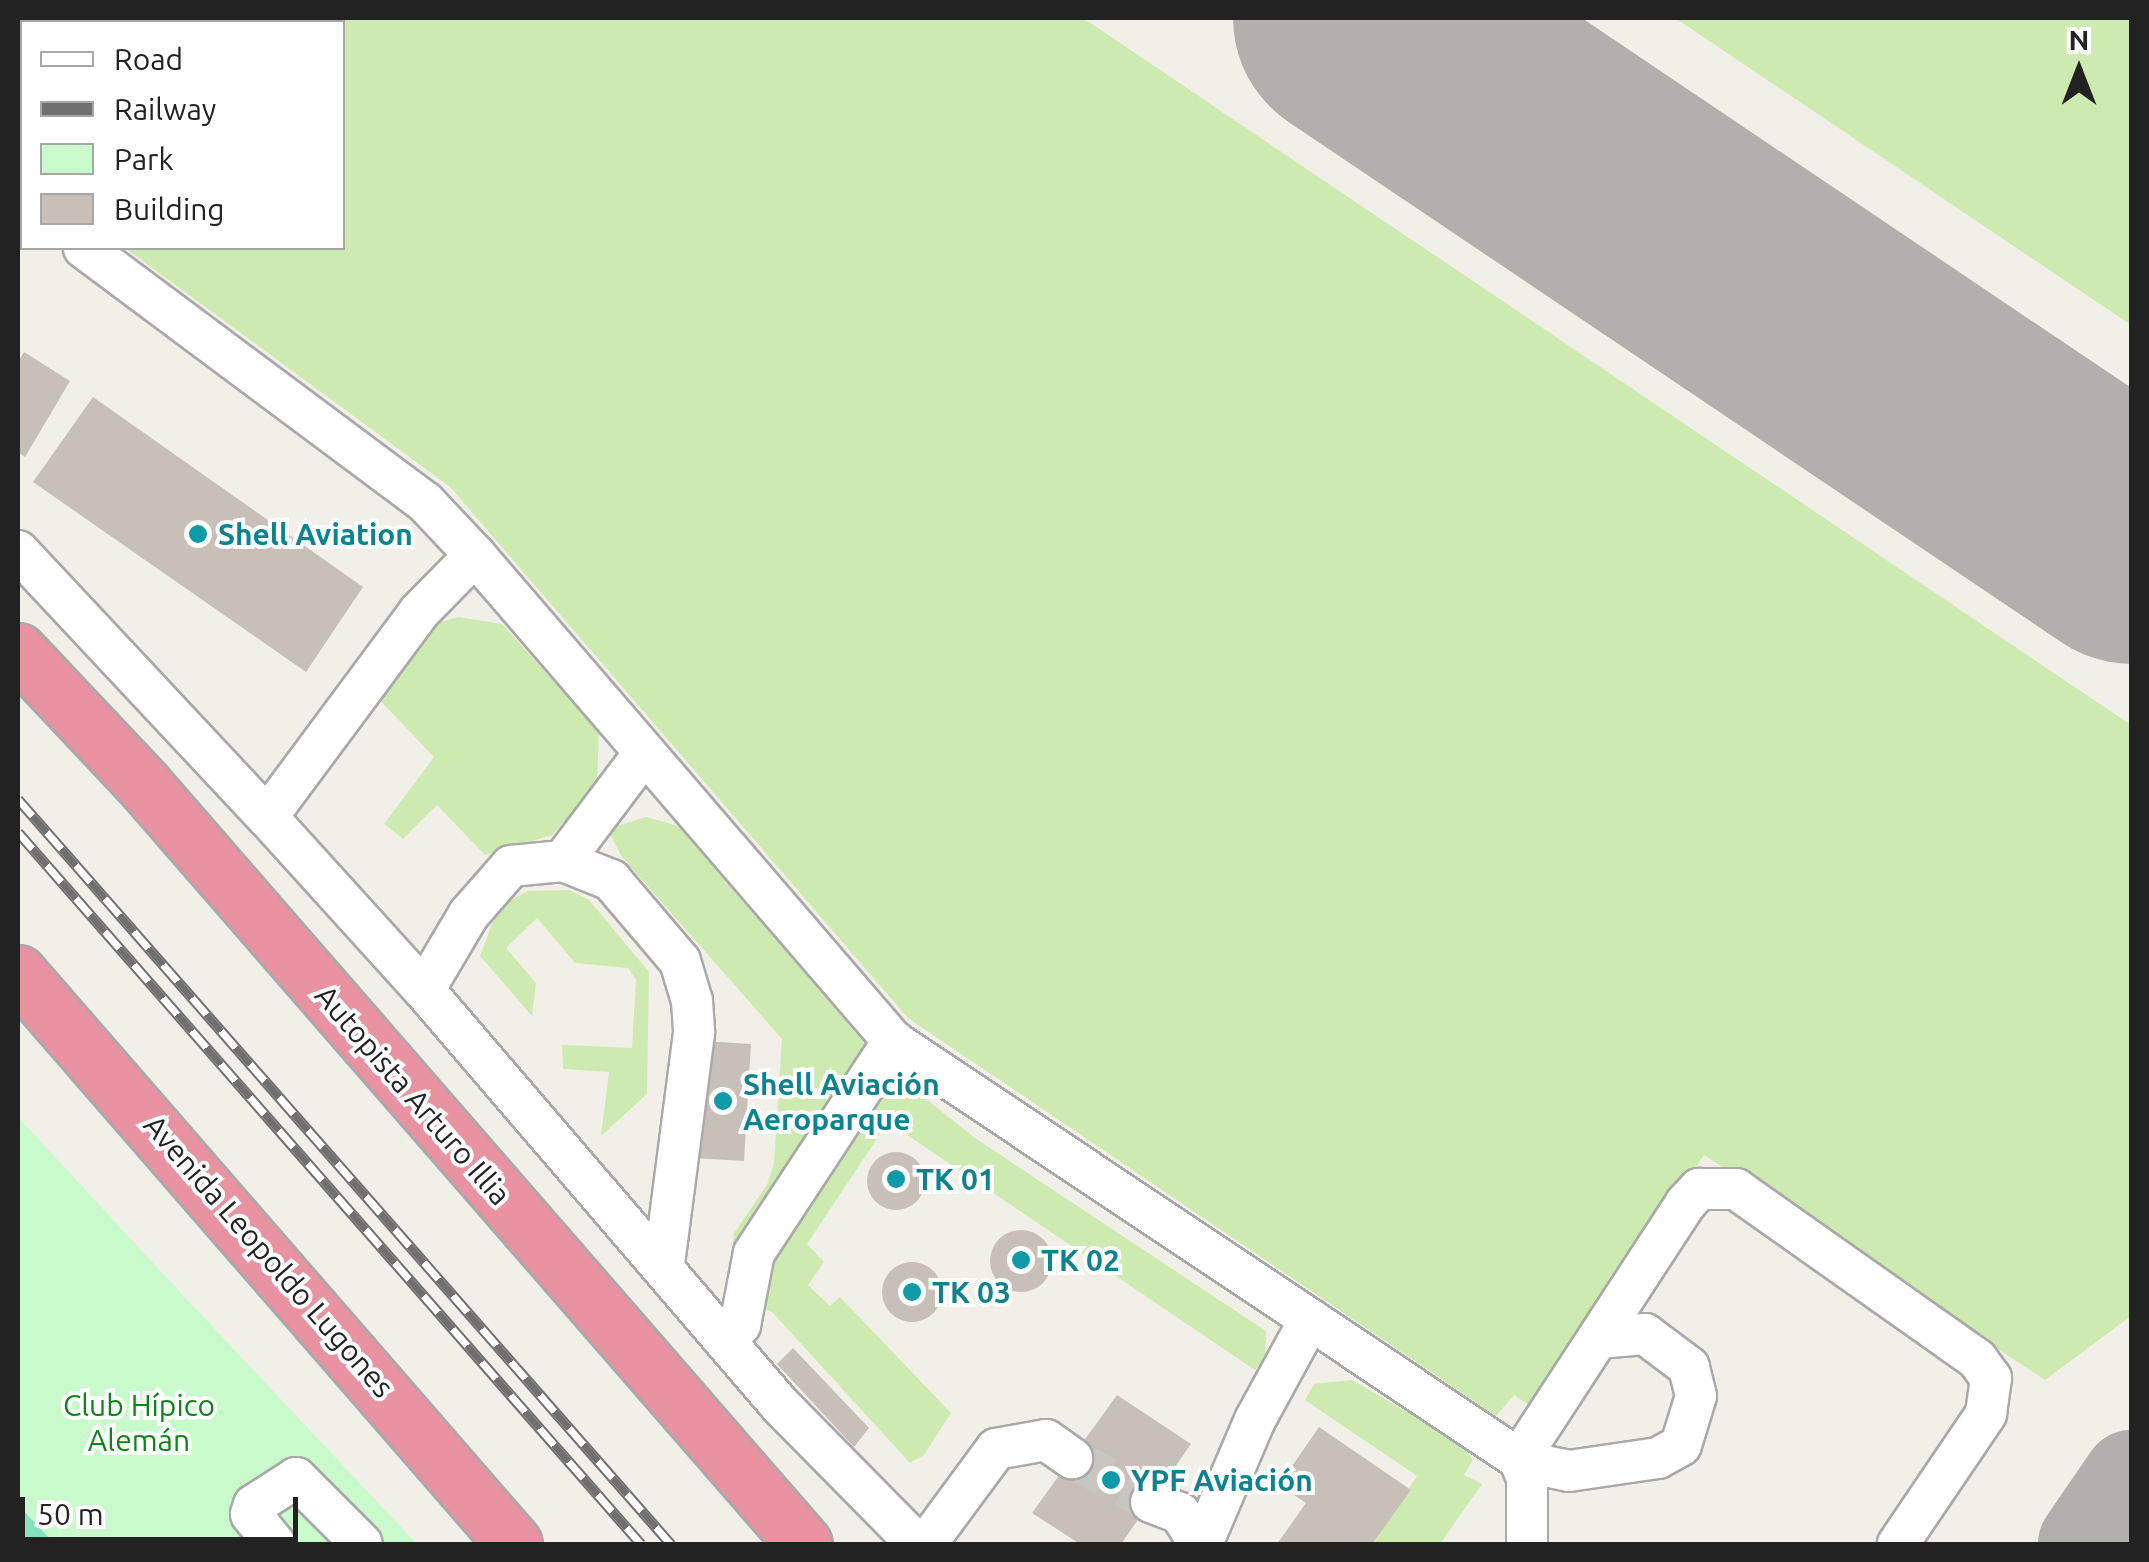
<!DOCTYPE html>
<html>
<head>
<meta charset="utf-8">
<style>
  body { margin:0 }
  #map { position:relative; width:2149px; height:1562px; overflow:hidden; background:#f2efe9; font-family:Ubuntu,sans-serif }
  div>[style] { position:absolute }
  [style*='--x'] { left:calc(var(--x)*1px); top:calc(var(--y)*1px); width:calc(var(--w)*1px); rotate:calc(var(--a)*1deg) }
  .grass>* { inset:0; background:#cdebb0 }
  .park>* { inset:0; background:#c8facc }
  .pitch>* { inset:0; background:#88e0be }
  .taxiway>* { height:100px; margin:-50px; padding:0 50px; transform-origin:50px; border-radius:50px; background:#b1b0ac }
  .runway>* { height:250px; margin:-125px; padding:0 125px; transform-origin:125px; border-radius:125px; background:#b1b0ac }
  .building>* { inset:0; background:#c7bfb8 }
  .round { border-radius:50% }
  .minor-tunnel>* { height:40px; margin-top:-20px; transform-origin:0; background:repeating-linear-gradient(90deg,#c8c6c1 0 40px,transparent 0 60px) }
  .roads { filter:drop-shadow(2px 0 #a9a9a9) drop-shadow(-2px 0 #a9a9a9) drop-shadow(0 2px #a9a9a9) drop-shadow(0 -2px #a9a9a9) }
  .minor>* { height:40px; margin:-20px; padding:0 20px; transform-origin:20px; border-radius:20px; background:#fff }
  .highway>* { height:55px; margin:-27.5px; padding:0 27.5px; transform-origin:27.5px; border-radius:27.5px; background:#e892a2 }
  .rail>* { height:11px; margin-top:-5.5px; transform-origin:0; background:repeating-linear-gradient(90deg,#fff 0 22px,#707070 0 44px); box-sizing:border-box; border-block:2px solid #707070 }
  .dots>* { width:28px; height:28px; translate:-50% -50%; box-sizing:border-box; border:5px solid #fff; border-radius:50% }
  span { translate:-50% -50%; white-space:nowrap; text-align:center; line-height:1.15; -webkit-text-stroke:8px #fff; paint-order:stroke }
  .culture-label { font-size:30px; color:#0d838f; font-weight:700 }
  .left { translate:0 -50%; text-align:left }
  .street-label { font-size:30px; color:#222 }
  .park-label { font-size:30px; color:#0c8416 }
  .frame { position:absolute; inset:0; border:20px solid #222; pointer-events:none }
  .legend { position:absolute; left:20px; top:20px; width:325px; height:230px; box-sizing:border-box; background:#fff; border:2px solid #a7a7a7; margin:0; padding:12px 18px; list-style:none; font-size:30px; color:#222 }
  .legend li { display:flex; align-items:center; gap:20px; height:50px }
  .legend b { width:50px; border:2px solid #a7a7a7 }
  .north { position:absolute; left:2029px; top:20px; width:100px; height:100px; -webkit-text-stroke:8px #fff; paint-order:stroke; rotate:0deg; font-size:28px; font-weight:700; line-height:40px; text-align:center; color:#222 }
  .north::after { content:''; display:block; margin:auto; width:35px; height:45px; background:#222; clip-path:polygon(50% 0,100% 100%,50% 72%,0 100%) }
  .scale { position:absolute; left:20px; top:1497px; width:278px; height:45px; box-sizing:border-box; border:5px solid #222; border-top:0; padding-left:12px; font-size:30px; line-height:35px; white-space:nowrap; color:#222; -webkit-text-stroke:8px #fff; paint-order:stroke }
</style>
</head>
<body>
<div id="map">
  <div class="grass">
    <i style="clip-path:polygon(18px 18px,1083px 18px,2131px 725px,2131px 1316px,2045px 1380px,1704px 1155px,1536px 1410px,1514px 1395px,1496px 1416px,908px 1018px,450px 487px,125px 248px,342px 248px,342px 22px,22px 22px,22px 172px)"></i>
    <i style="clip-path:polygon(1675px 18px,2131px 18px,2131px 325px)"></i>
    <i style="clip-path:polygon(458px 617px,502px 624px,599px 732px,597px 785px,552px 835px,485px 855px,437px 805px,403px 839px,384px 824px,434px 757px,373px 693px,425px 627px)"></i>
    <i style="clip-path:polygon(646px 817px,678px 826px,872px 1052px,911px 1087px,975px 1138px,1266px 1331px,1265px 1358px,1255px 1370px,888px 1122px,807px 1244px,824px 1262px,808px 1285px,830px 1306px,840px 1297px,951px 1413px,924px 1455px,910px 1463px,773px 1313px,728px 1288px,734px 1233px,767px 1185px,774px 1163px,782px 1039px,622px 857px,607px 829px)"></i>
    <i style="clip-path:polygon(569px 890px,589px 900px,649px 972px,647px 1094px,601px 1136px,609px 1072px,563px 1069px,562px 1045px,632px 1048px,636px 980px,628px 968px,575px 963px,537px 918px,506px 948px,536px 983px,532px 1016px,480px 956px,495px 916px,510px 901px,527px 891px)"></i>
    <i style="clip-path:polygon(1352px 1380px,1461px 1443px,1473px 1460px,1464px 1475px,1482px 1484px,1440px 1544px,1372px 1544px,1417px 1476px,1305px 1400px,1314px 1384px)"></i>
  </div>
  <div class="park">
    <i style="clip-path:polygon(18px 1117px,179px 1291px,417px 1544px,18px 1544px)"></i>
  </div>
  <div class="pitch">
    <i style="clip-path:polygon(18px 1505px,55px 1544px,18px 1544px)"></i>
  </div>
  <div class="taxiway">
    <i style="--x:2088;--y:1544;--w:78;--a:-55.5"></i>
  </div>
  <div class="runway">
    <i style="--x:1358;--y:18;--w:933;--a:33.95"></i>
  </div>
  <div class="building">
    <i style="clip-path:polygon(24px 352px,70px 381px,25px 457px,18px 452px,18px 362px)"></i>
    <i style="clip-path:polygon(93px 397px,363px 587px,306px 672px,33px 482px)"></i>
    <i style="clip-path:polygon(703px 1041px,751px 1044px,744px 1161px,693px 1158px)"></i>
    <i class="round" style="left:867px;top:1152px;width:58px;height:58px"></i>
    <i class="round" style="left:990px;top:1230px;width:62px;height:62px"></i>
    <i class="round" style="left:882px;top:1262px;width:60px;height:60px"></i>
    <i style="clip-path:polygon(793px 1348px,869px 1428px,854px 1447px,777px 1364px)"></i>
    <i style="clip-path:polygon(1117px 1395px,1191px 1444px,1121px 1544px,1080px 1544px,1032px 1513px)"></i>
    <i style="clip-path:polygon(1319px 1427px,1411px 1490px,1372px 1544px,1277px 1544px,1306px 1503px,1279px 1485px)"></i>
  </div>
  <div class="minor-tunnel">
    <i style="--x:1072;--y:1458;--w:90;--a:29.1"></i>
  </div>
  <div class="roads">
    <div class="minor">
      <i style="--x:18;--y:198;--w:6;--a:45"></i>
      <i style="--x:84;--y:248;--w:425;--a:36.7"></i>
      <i style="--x:425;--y:502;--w:73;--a:46.7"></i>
      <i style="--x:18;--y:551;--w:364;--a:46.9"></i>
      <i style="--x:563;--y:861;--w:133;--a:-53"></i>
      <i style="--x:424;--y:990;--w:88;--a:-59.4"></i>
      <i style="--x:469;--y:914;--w:64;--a:-48.8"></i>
      <i style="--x:511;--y:866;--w:52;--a:-5.5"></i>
      <i style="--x:563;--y:861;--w:52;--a:21.6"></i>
      <i style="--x:611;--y:880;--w:106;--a:49.6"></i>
      <i style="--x:680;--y:961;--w:42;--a:73.3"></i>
      <i style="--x:692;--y:1001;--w:32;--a:86"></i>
      <i style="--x:694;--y:1033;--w:234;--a:97.4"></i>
      <i style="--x:726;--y:1340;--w:21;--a:-47"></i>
      <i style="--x:740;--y:1325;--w:73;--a:-79"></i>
      <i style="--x:754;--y:1253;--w:254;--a:-56.7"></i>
      <i style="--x:1519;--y:1459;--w:304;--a:-56.9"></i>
      <i style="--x:1685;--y:1204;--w:21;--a:-47"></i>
      <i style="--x:1699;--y:1189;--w:37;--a:0"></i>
      <i style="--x:1736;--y:1189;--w:295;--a:35.2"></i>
      <i style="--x:1977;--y:1359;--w:24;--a:54"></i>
      <i style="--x:1991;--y:1378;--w:36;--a:98"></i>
      <i style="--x:1986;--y:1414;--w:157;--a:124.1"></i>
      <i style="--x:1520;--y:1461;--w:50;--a:11.5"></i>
      <i style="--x:1569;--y:1471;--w:90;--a:-8.3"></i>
      <i style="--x:1658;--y:1458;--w:26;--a:-29"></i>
      <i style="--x:1681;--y:1445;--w:51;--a:-73"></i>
      <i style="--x:1696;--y:1396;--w:30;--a:-104"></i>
      <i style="--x:1689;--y:1367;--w:55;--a:-143.1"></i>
      <i style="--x:1645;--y:1334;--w:47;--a:175.1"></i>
      <i style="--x:1151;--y:1502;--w:31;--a:21"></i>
      <i style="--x:1180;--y:1513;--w:36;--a:58"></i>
      <i style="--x:275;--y:1544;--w:38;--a:-129"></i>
      <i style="--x:251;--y:1514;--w:9;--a:-72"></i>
      <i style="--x:254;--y:1505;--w:50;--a:-32.7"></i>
      <i style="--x:296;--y:1478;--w:93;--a:45"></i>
      <i style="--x:917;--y:1544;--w:195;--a:-134.6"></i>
      <i style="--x:780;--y:1405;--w:547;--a:-130.62"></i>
      <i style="--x:424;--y:990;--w:234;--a:-132.2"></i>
      <i style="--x:267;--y:817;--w:255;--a:-53.4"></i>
      <i style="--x:419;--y:612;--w:80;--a:-45.5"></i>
      <i style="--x:475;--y:555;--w:641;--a:49.3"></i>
      <i style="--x:893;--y:1041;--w:753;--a:33.73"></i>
      <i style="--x:1519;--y:1459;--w:21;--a:67"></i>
      <i style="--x:1527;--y:1478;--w:66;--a:90"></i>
      <i style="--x:926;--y:1544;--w:118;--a:-53.6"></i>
      <i style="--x:996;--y:1449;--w:51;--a:-10.2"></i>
      <i style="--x:1046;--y:1440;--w:32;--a:35"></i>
      <i style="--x:1202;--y:1544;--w:135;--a:-66.9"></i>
      <i style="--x:1255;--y:1420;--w:115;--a:-61.4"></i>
    </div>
    <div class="highway">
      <i style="--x:18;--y:651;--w:185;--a:46.7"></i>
      <i style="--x:145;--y:786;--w:1004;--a:49"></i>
      <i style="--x:18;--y:973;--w:756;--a:49.02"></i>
    </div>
  </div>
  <div class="rail">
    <i style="--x:18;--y:799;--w:991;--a:48.77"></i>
    <i style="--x:18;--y:832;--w:946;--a:48.81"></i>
  </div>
  <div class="dots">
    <i style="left:198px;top:534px;background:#0f9aa8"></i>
    <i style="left:723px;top:1101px;background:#0f9aa8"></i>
    <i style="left:896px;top:1179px;background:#0f9aa8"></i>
    <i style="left:1021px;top:1260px;background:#0f9aa8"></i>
    <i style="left:912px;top:1292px;background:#0f9aa8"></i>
    <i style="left:1111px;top:1480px;background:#0f9aa8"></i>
  </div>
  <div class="culture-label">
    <span class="left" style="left:218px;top:534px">Shell Aviation</span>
    <span class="left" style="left:743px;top:1101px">Shell Aviación<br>Aeroparque</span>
    <span class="left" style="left:916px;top:1179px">TK 01</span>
    <span class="left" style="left:1041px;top:1260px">TK 02</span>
    <span class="left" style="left:932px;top:1292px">TK 03</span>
    <span class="left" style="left:1131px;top:1480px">YPF Aviación</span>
  </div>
  <div class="street-label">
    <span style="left:413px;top:1095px;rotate:49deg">Autopista Arturo Illia</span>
    <span style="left:269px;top:1256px;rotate:49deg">Avenida Leopoldo Lugones</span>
  </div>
  <div class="park-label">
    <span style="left:139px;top:1422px">Club Hípico<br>Alemán</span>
  </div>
  <div class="frame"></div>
  <ul class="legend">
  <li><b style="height:12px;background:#fff"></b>Road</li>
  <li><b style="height:12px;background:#707070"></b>Railway</li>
  <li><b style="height:28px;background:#c8facc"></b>Park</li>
  <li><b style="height:28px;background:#c7bfb8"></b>Building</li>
  </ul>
  <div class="north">N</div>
  <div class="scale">50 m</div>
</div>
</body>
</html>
